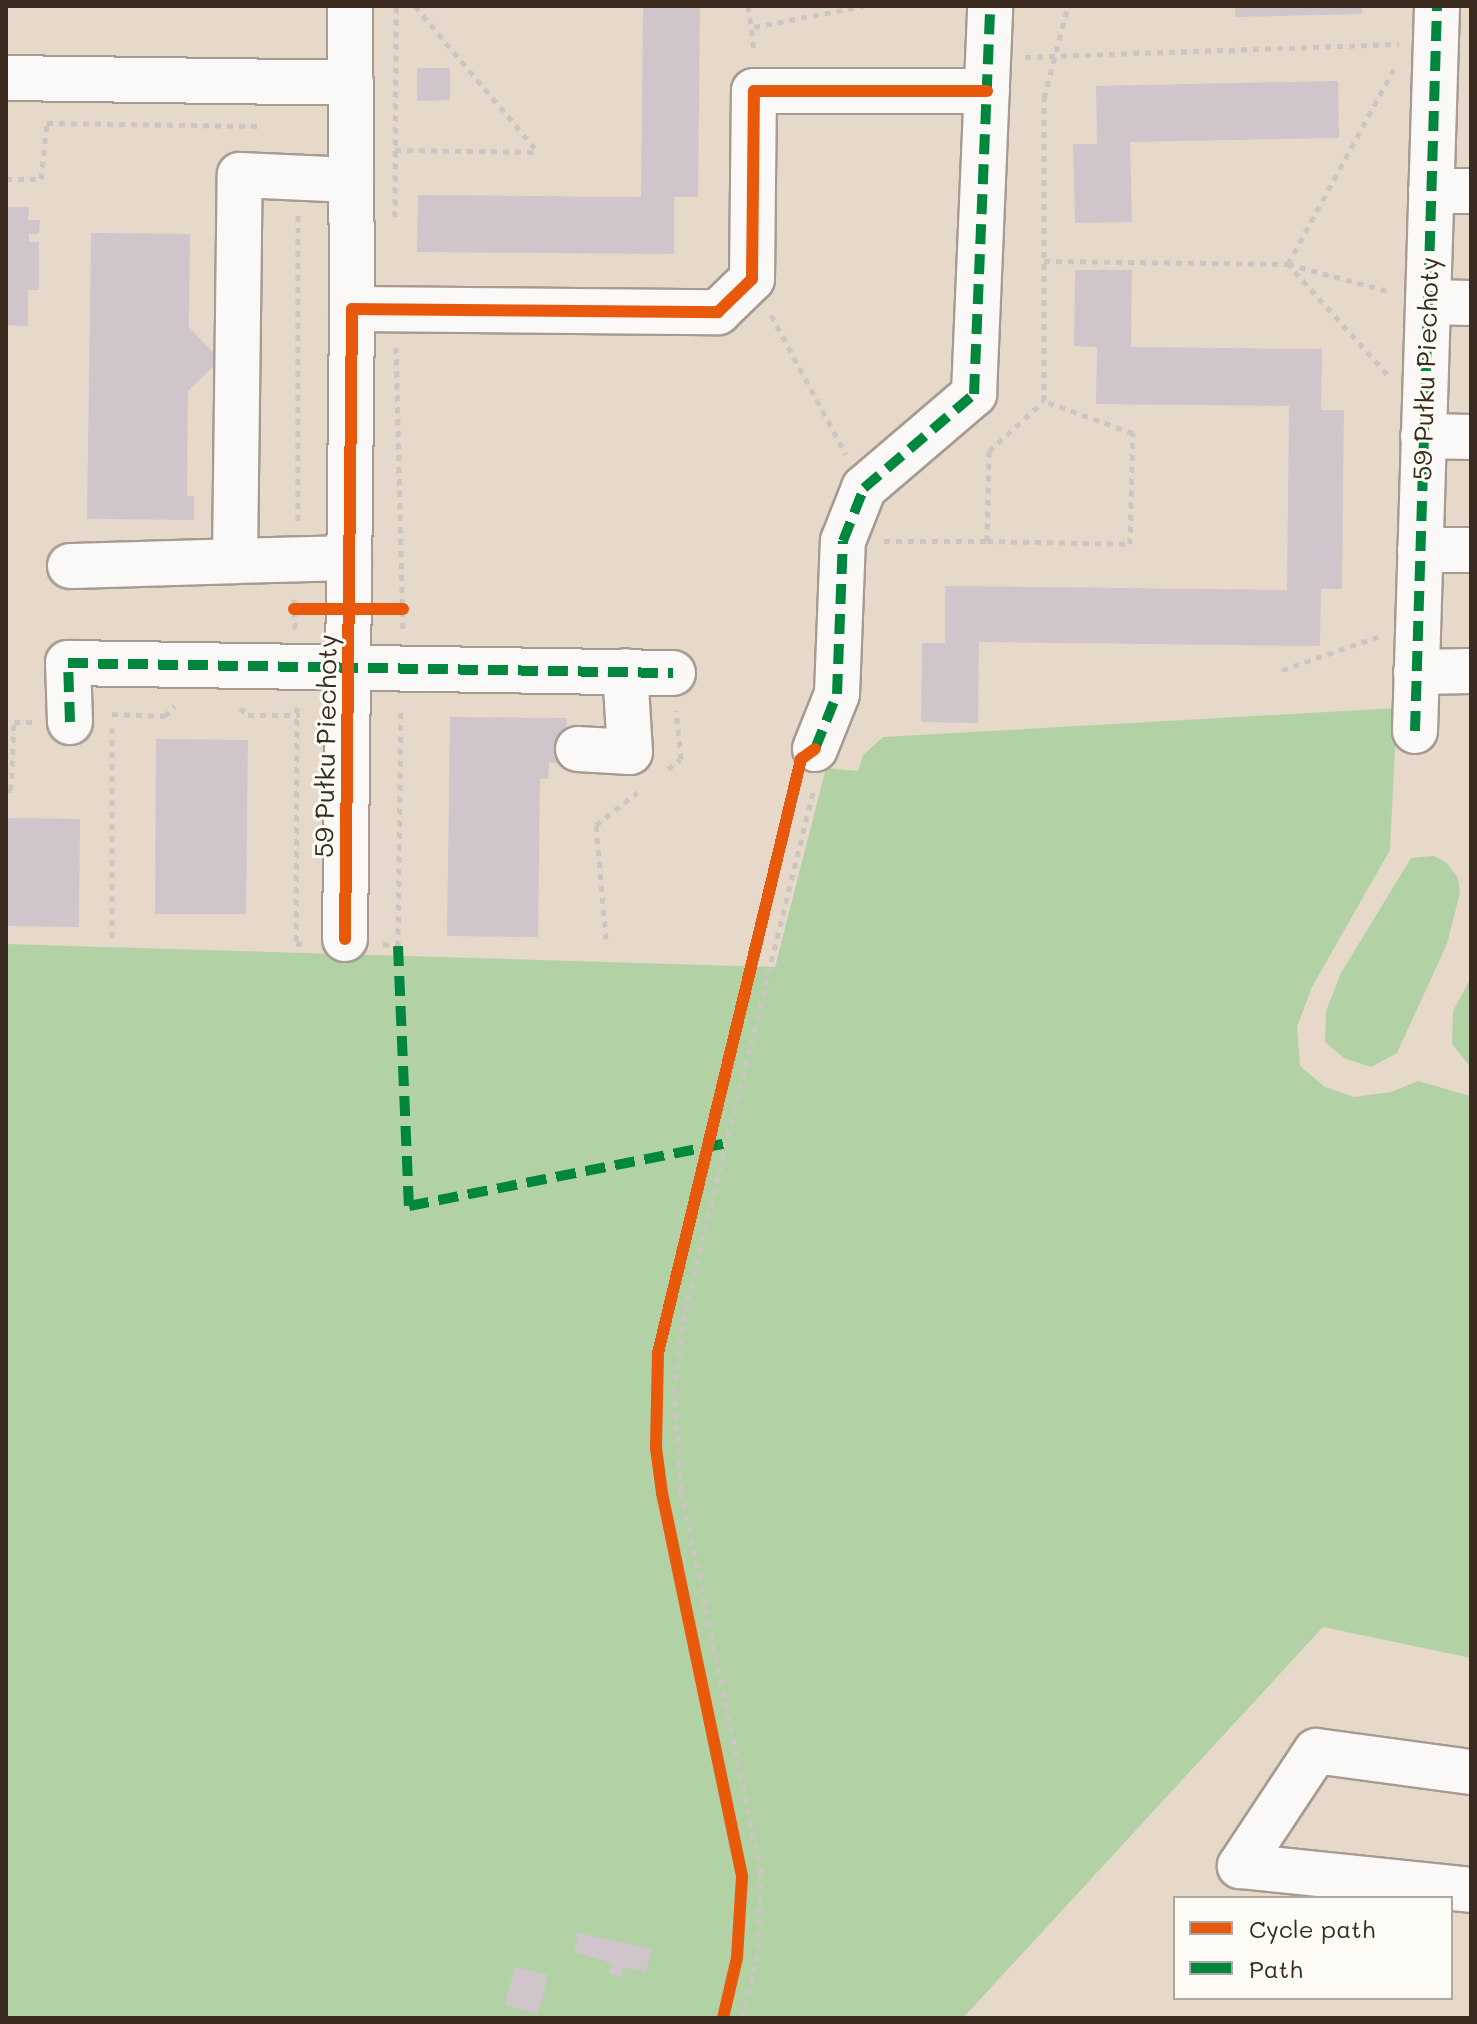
<!DOCTYPE html>
<html>
<head>
<meta charset="utf-8">
<style>
  body { margin:0 }
  #map { position:relative; width:1477px; height:2024px; overflow:hidden; background:#e7d9ca; font-family:Mali,sans-serif }
  div>[style] { position:absolute }
  [style*='--x'] { left:calc(var(--x)*1px); top:calc(var(--y)*1px); width:calc(var(--w)*1px); rotate:calc(var(--a)*1deg) }
  .green>* { inset:0; background:#b2d2a5 }
  .building>* { inset:0; background:#d1c5cc }
  .path>* { height:5px; margin-top:-2.5px; transform-origin:0; background:repeating-linear-gradient(90deg,#cbc6c2 0 6px,transparent 0 12px) }
  .roads { filter:drop-shadow(2px 0 #a69b91) drop-shadow(-2px 0 #a69b91) drop-shadow(0 2px #a69b91) drop-shadow(0 -2px #a69b91) }
  .minor>* { height:44px; margin:-22px; padding:0 22px; transform-origin:22px; border-radius:22px; background:#fbf9f7 }
  .quiet>* { height:10px; margin-top:-5px; transform-origin:0; background:repeating-linear-gradient(90deg,#00873e 0 20px,transparent 0 30px) }
  .cycleway>* { height:12px; margin:-6px; padding:0 6px; transform-origin:6px; border-radius:6px; background:#e8590c }
  span { translate:-50% -50%; white-space:nowrap; text-align:center; line-height:1.15; -webkit-text-stroke:6px #fdfcf7; paint-order:stroke }
  .street-label { font-size:26px; color:#3b2a1e }
  .frame { position:absolute; inset:0; border:8px solid #3b2a1e; pointer-events:none }
  .legend { position:absolute; left:1173px; top:1896px; width:280px; height:104px; box-sizing:border-box; background:#fdfcf7; border:2px solid #afa8a0; margin:0; padding:10px 14px; list-style:none; font-size:24px; color:#3b2a1e }
  .legend li { display:flex; align-items:center; gap:16px; height:40px }
  .legend b { width:40px; border:2px solid #afa8a0 }
</style>
</head>
<body>
<div id="map">
  <div class="green">
    <i style="clip-path:polygon(1397px 708px,1390px 850px,1312px 987px,1297px 1027px,1300px 1066px,1325px 1087px,1354px 1097px,1391px 1092px,1418px 1081px,1471px 1096px,1471px 1658px,1323px 1627px,963px 2018px,6px 2018px,6px 944px,775px 967px,826px 768px,858px 771px,863px 755px,883px 737px)"></i>
    <i style="clip-path:polygon(1434px 856px,1447px 863px,1458px 878px,1460px 893px,1447px 944px,1397px 1053px,1371px 1067px,1344px 1058px,1325px 1042px,1326px 1011px,1341px 973px,1411px 858px)"></i>
    <i style="clip-path:polygon(1471px 978px,1471px 1068px,1452px 1044px,1453px 1011px)"></i>
  </div>
  <div class="building">
    <i style="clip-path:polygon(643px 6px,700px 6px,698px 197px,674px 197px,674px 254px,417px 252px,418px 195px,641px 197px)"></i>
    <i style="clip-path:polygon(1235px 6px,1362px 6px,1362px 14px,1235px 17px)"></i>
    <i style="clip-path:polygon(417px 68px,450px 68px,450px 100px,417px 101px)"></i>
    <i style="clip-path:polygon(1338px 81px,1339px 138px,1130px 142px,1132px 222px,1075px 223px,1073px 144px,1097px 144px,1096px 86px)"></i>
    <i style="clip-path:polygon(6px 207px,29px 207px,28px 220px,40px 220px,39px 234px,29px 234px,29px 242px,39px 242px,39px 290px,28px 290px,28px 326px,6px 325px)"></i>
    <i style="clip-path:polygon(91px 233px,190px 234px,189px 327px,220px 360px,188px 391px,187px 496px,194px 496px,194px 520px,87px 519px)"></i>
    <i style="clip-path:polygon(1075px 270px,1132px 270px,1131px 347px,1322px 349px,1321px 410px,1344px 410px,1342px 589px,1321px 589px,1320px 646px,979px 642px,978px 723px,921px 722px,922px 643px,945px 643px,945px 586px,1287px 590px,1289px 406px,1096px 404px,1097px 347px,1074px 346px)"></i>
    <i style="clip-path:polygon(450px 717px,567px 718px,567px 763px,549px 763px,548px 779px,540px 779px,538px 937px,447px 936px)"></i>
    <i style="clip-path:polygon(156px 739px,248px 740px,246px 914px,155px 914px)"></i>
    <i style="clip-path:polygon(8px 818px,80px 819px,79px 927px,6px 926px)"></i>
    <i style="clip-path:polygon(573px 1932px,652px 1949px,646px 1972px,623px 1967px,621px 1977px,609px 1974px,612px 1963px,574px 1952px,578px 1938px)"></i>
    <i style="clip-path:polygon(515px 1967px,548px 1975px,538px 2014px,505px 2005px)"></i>
  </div>
  <div class="path">
    <i style="--x:415;--y:6;--w:191;--a:49.9"></i>
    <i style="--x:748;--y:6;--w:44;--a:82.2"></i>
    <i style="--x:754;--y:27;--w:111;--a:-10.9"></i>
    <i style="--x:1025;--y:57;--w:374;--a:-2"></i>
    <i style="--x:395;--y:150;--w:142;--a:0.8"></i>
    <i style="--x:6;--y:179;--w:35;--a:0"></i>
    <i style="--x:41;--y:179;--w:56;--a:-83.9"></i>
    <i style="--x:47;--y:123;--w:214;--a:0.8"></i>
    <i style="--x:298;--y:215;--w:306;--a:90"></i>
    <i style="--x:395;--y:217;--w:211;--a:-89.7"></i>
    <i style="--x:1044;--y:261;--w:244;--a:0.7"></i>
    <i style="--x:1288;--y:264;--w:104;--a:15.1"></i>
    <i style="--x:771;--y:315;--w:158;--a:61.7"></i>
    <i style="--x:396;--y:347;--w:282;--a:88.6"></i>
    <i style="--x:1387;--y:374;--w:148;--a:-132"></i>
    <i style="--x:1288;--y:264;--w:222;--a:-61.5"></i>
    <i style="--x:884;--y:541;--w:103;--a:0"></i>
    <i style="--x:987;--y:541;--w:90;--a:-88.7"></i>
    <i style="--x:989;--y:451;--w:74;--a:-42.3"></i>
    <i style="--x:1044;--y:401;--w:303;--a:-90"></i>
    <i style="--x:1044;--y:98;--w:95;--a:-75.4"></i>
    <i style="--x:987;--y:541;--w:143;--a:1.2"></i>
    <i style="--x:1130;--y:544;--w:111;--a:-88.5"></i>
    <i style="--x:1133;--y:433;--w:95;--a:-160.2"></i>
    <i style="--x:294;--y:599;--w:30;--a:88"></i>
    <i style="--x:1282;--y:670;--w:104;--a:-19.1"></i>
    <i style="--x:297;--y:707;--w:237;--a:90.2"></i>
    <i style="--x:296;--y:944;--w:10;--a:-6"></i>
    <i style="--x:240;--y:708;--w:11;--a:41"></i>
    <i style="--x:248;--y:715;--w:52;--a:0"></i>
    <i style="--x:112;--y:714;--w:53;--a:2.2"></i>
    <i style="--x:165;--y:716;--w:14;--a:-45"></i>
    <i style="--x:112;--y:728;--w:211;--a:90"></i>
    <i style="--x:668;--y:769;--w:16;--a:-38"></i>
    <i style="--x:681;--y:759;--w:49;--a:-95.8"></i>
    <i style="--x:6;--y:790;--w:5;--a:0"></i>
    <i style="--x:11;--y:790;--w:68;--a:-87.5"></i>
    <i style="--x:14;--y:722;--w:18;--a:0"></i>
    <i style="--x:606;--y:939;--w:114;--a:-95"></i>
    <i style="--x:596;--y:825;--w:53;--a:-38.2"></i>
    <i style="--x:383;--y:944;--w:15;--a:8"></i>
    <i style="--x:398;--y:946;--w:239;--a:-89.3"></i>
    <i style="--x:742;--y:2018;--w:59;--a:-75.3"></i>
    <i style="--x:757;--y:1961;--w:88;--a:-87.4"></i>
    <i style="--x:761;--y:1873;--w:391;--a:-101.8"></i>
    <i style="--x:681;--y:1490;--w:98;--a:-94.1"></i>
    <i style="--x:674;--y:1392;--w:82;--a:-82.3"></i>
    <i style="--x:685;--y:1311;--w:539;--a:-76.14"></i>
  </div>
  <div class="roads">
    <div class="minor">
      <i style="--x:350;--y:6;--w:303;--a:89.6"></i>
      <i style="--x:6;--y:78;--w:345;--a:0.8"></i>
      <i style="--x:1431;--y:191;--w:40;--a:0"></i>
      <i style="--x:1428;--y:302;--w:43;--a:1.3"></i>
      <i style="--x:1423;--y:436;--w:48;--a:1.2"></i>
      <i style="--x:1420;--y:550;--w:51;--a:0"></i>
      <i style="--x:349;--y:558;--w:114;--a:178.5"></i>
      <i style="--x:235;--y:561;--w:386;--a:-89.3"></i>
      <i style="--x:240;--y:175;--w:111;--a:2.6"></i>
      <i style="--x:70;--y:566;--w:165;--a:-1.7"></i>
      <i style="--x:1416;--y:672;--w:55;--a:-1"></i>
      <i style="--x:70;--y:722;--w:59;--a:-91.9"></i>
      <i style="--x:68;--y:663;--w:605;--a:0.95"></i>
      <i style="--x:1415;--y:731;--w:725;--a:-88.26"></i>
      <i style="--x:578;--y:749;--w:52;--a:3.3"></i>
      <i style="--x:630;--y:752;--w:81;--a:-93.5"></i>
      <i style="--x:815;--y:749;--w:59;--a:-68.2"></i>
      <i style="--x:837;--y:694;--w:153;--a:-87.8"></i>
      <i style="--x:843;--y:541;--w:57;--a:-68.4"></i>
      <i style="--x:864;--y:488;--w:145;--a:-40.5"></i>
      <i style="--x:974;--y:394;--w:388;--a:-87.6"></i>
      <i style="--x:345;--y:939;--w:630;--a:-89.36"></i>
      <i style="--x:352;--y:309;--w:366;--a:0.5"></i>
      <i style="--x:718;--y:312;--w:47;--a:-44.1"></i>
      <i style="--x:752;--y:279;--w:188;--a:-89.4"></i>
      <i style="--x:754;--y:91;--w:233;--a:0"></i>
      <i style="--x:1471;--y:1772;--w:156;--a:-172.3"></i>
      <i style="--x:1316;--y:1751;--w:138;--a:123.5"></i>
      <i style="--x:1240;--y:1866;--w:232;--a:5.9"></i>
    </div>
  </div>
  <div class="quiet">
    <i style="--x:70;--y:722;--w:59;--a:-91.9"></i>
    <i style="--x:68;--y:663;--w:605;--a:0.95"></i>
    <i style="--x:1415;--y:731;--w:725;--a:-88.26"></i>
    <i style="--x:815;--y:749;--w:59;--a:-68.2"></i>
    <i style="--x:837;--y:694;--w:153;--a:-87.8"></i>
    <i style="--x:843;--y:541;--w:57;--a:-68.4"></i>
    <i style="--x:864;--y:488;--w:145;--a:-40.5"></i>
    <i style="--x:974;--y:394;--w:388;--a:-87.6"></i>
    <i style="--x:398;--y:946;--w:260;--a:87.6"></i>
    <i style="--x:409;--y:1206;--w:324;--a:-11.2"></i>
  </div>
  <div class="cycleway">
    <i style="--x:294;--y:609;--w:109;--a:0"></i>
    <i style="--x:345;--y:939;--w:630;--a:-89.36"></i>
    <i style="--x:352;--y:309;--w:366;--a:0.5"></i>
    <i style="--x:718;--y:312;--w:47;--a:-44.1"></i>
    <i style="--x:752;--y:279;--w:188;--a:-89.4"></i>
    <i style="--x:754;--y:91;--w:233;--a:0"></i>
    <i style="--x:723;--y:2018;--w:62;--a:-76.9"></i>
    <i style="--x:737;--y:1958;--w:82;--a:-86.5"></i>
    <i style="--x:742;--y:1876;--w:391;--a:-101.8"></i>
    <i style="--x:662;--y:1493;--w:45;--a:-97.6"></i>
    <i style="--x:656;--y:1448;--w:95;--a:-88.8"></i>
    <i style="--x:658;--y:1353;--w:611;--a:-76.46"></i>
    <i style="--x:801;--y:759;--w:17;--a:-36"></i>
  </div>
  <div class="street-label">
    <span style="left:1426px;top:369px;rotate:-88deg">59 Pułku Piechoty</span>
    <span style="left:326px;top:746px;rotate:-89deg">59 Pułku Piechoty</span>
  </div>
  <div class="frame"></div>
  <ul class="legend">
  <li><b style="height:10px;background:#e8590c"></b>Cycle path</li>
  <li><b style="height:10px;background:#00873e"></b>Path</li>
  </ul>
</div>
</body>
</html>
